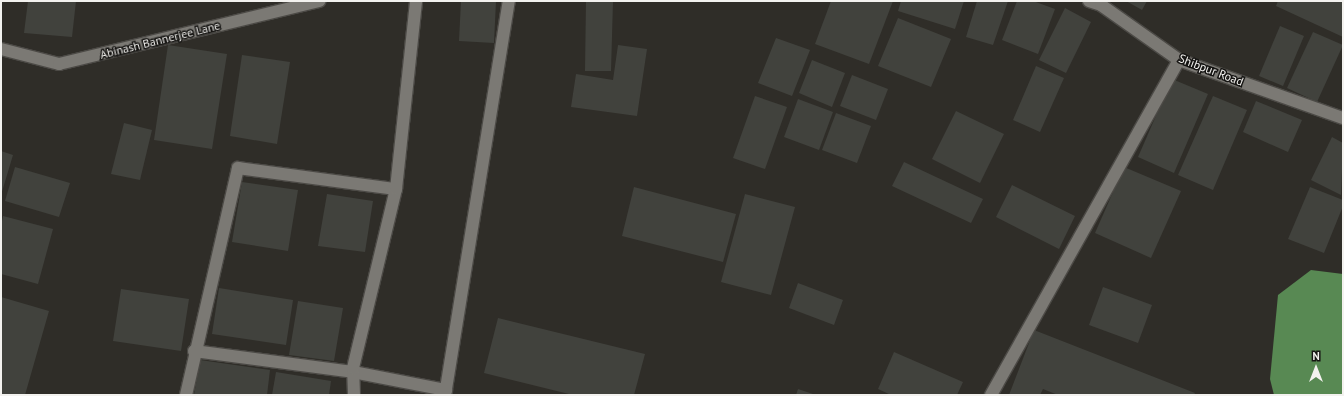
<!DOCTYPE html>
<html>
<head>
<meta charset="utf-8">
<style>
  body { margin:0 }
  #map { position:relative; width:1344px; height:396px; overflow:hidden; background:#2f2d28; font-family:"PT Sans",sans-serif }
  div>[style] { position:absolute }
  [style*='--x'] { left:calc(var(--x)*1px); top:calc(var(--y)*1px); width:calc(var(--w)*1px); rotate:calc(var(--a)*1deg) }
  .water>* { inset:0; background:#588953 }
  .building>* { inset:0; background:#41423d }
  .roads { filter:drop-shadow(1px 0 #4c4a46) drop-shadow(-1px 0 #4c4a46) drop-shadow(0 1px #4c4a46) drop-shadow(0 -1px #4c4a46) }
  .minor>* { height:12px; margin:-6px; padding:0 6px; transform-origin:6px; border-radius:6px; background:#7b7974 }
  span { translate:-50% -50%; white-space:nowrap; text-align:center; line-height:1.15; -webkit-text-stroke:3px #161513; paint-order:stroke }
  .street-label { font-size:12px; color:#f3f2ef }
  .frame { position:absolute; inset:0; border:2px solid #f3f2ef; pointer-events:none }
  .north { position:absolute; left:1296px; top:348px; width:40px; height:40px; -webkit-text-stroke:3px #161513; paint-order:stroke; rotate:0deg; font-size:11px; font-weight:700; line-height:16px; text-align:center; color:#f3f2ef }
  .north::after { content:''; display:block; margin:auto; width:14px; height:18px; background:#f3f2ef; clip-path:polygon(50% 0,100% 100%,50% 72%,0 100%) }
</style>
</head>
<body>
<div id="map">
  <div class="water">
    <i style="clip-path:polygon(1311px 270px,1343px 274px,1343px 395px,1274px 395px,1270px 379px,1278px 295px)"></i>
  </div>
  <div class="building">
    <i style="clip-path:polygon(28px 1px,76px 1px,72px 37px,24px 33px)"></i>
    <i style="clip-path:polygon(461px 1px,496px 1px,494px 43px,459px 41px)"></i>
    <i style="clip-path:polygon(586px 1px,613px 1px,611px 71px,585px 71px)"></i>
    <i style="clip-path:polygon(831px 1px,893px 1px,869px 64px,815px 44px)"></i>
    <i style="clip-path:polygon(901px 1px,964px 1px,955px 29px,898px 11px)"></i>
    <i style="clip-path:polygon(977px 1px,1008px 1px,993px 45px,966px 37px)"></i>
    <i style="clip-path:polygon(1017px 1px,1033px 1px,1055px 9px,1038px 54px,1002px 40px)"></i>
    <i style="clip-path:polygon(1126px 1px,1147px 1px,1142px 10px)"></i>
    <i style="clip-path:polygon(1278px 1px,1343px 1px,1343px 37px,1276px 6px)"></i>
    <i style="clip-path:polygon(1065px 8px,1091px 22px,1066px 73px,1039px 60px)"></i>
    <i style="clip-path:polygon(898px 18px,951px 39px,931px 87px,878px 66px)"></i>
    <i style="clip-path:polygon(1280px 26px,1304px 36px,1283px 86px,1259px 76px)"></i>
    <i style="clip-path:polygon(1313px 32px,1343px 45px,1317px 102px,1287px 88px)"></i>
    <i style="clip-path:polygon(776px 38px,810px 50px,792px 96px,758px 83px)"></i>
    <i style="clip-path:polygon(168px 45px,227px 54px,212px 149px,154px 140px)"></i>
    <i style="clip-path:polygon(618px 45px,647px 49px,637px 116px,571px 107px,576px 74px,613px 80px)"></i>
    <i style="clip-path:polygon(242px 55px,290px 62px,277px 144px,230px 136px)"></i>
    <i style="clip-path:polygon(812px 60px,845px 73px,832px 107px,799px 93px)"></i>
    <i style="clip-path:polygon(1036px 66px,1064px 78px,1040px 132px,1013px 120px)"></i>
    <i style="clip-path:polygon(852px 75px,888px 89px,876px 120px,840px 106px)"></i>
    <i style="clip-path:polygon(1172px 79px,1208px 94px,1174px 173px,1138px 157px)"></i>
    <i style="clip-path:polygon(755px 96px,787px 107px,765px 169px,733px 158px)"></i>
    <i style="clip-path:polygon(1213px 96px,1247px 110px,1213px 190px,1178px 175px)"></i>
    <i style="clip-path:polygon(798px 99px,833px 112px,819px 150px,784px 137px)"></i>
    <i style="clip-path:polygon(1256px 101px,1302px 120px,1288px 152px,1243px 132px)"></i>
    <i style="clip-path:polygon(956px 111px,1004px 134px,980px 183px,932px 159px)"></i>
    <i style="clip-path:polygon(836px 113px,871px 126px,857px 163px,822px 150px)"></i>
    <i style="clip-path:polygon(124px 123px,152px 130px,140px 180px,111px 174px)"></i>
    <i style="clip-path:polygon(1332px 137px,1343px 143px,1341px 195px,1311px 180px)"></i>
    <i style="clip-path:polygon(1px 151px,13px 155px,1px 195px)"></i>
    <i style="clip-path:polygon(904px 162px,983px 199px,971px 223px,892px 186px)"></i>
    <i style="clip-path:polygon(15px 167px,70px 183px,59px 217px,5px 201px)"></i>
    <i style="clip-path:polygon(1124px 167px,1181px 191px,1151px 258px,1095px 233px)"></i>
    <i style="clip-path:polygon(242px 182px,298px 190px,288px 251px,232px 242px)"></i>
    <i style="clip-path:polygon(1012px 185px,1075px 216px,1059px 249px,996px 217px)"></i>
    <i style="clip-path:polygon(634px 187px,736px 214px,723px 262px,622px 236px)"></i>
    <i style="clip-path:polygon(1310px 187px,1343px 200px,1343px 206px,1324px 253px,1288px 239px)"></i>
    <i style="clip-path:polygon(327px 194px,373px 201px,365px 252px,318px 246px)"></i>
    <i style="clip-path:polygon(745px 194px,795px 207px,771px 295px,721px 282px)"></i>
    <i style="clip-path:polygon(3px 216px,53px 229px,38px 284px,1px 274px,1px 226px)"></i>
    <i style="clip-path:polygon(798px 283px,843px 300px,834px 325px,789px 308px)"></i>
    <i style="clip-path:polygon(1103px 287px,1152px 305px,1138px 343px,1089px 325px)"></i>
    <i style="clip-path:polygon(219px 288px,293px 300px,286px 345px,212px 334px)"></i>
    <i style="clip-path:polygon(121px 289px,189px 299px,181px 351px,113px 341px)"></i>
    <i style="clip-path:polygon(1px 297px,49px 311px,25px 395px,1px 395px)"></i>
    <i style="clip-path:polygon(298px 301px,343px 308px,334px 361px,289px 355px)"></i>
    <i style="clip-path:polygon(498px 318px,645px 354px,634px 395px,573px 395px,484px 373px)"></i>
    <i style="clip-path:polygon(1034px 330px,1195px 393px,1194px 395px,1058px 395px,1043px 389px,1040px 395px,1009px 395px)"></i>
    <i style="clip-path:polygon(894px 352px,963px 382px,957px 395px,891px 395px,878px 389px)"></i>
    <i style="clip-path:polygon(200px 360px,270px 370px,267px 395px,194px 395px)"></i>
    <i style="clip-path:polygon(276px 372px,331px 381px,329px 395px,272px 395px)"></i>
    <i style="clip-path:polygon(798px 389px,816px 395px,796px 395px)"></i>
  </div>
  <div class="roads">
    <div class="minor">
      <i style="--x:1089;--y:1;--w:13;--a:18"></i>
      <i style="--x:1101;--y:5;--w:95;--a:35.2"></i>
      <i style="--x:1179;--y:60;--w:174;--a:19.5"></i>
      <i style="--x:1;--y:49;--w:60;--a:14.5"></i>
      <i style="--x:59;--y:64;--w:268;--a:-13.6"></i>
      <i style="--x:194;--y:351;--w:160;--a:7.5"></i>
      <i style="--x:353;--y:372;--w:95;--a:11"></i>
      <i style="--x:186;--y:395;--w:233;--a:-77.1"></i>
      <i style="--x:238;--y:168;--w:159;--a:7.6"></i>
      <i style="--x:354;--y:395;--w:27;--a:-92"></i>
      <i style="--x:353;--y:368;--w:184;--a:-76.5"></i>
      <i style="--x:396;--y:189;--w:189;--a:-83.9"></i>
      <i style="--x:445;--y:395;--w:399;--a:-80.8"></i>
      <i style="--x:991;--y:395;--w:384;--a:-60.7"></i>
    </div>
  </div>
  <div class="street-label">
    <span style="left:160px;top:40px;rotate:-14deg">Abinash Bannerjee Lane</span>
    <span style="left:1211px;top:70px;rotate:21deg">Shibpur Road</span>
  </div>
  <div class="frame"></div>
  <div class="north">N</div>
</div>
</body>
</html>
